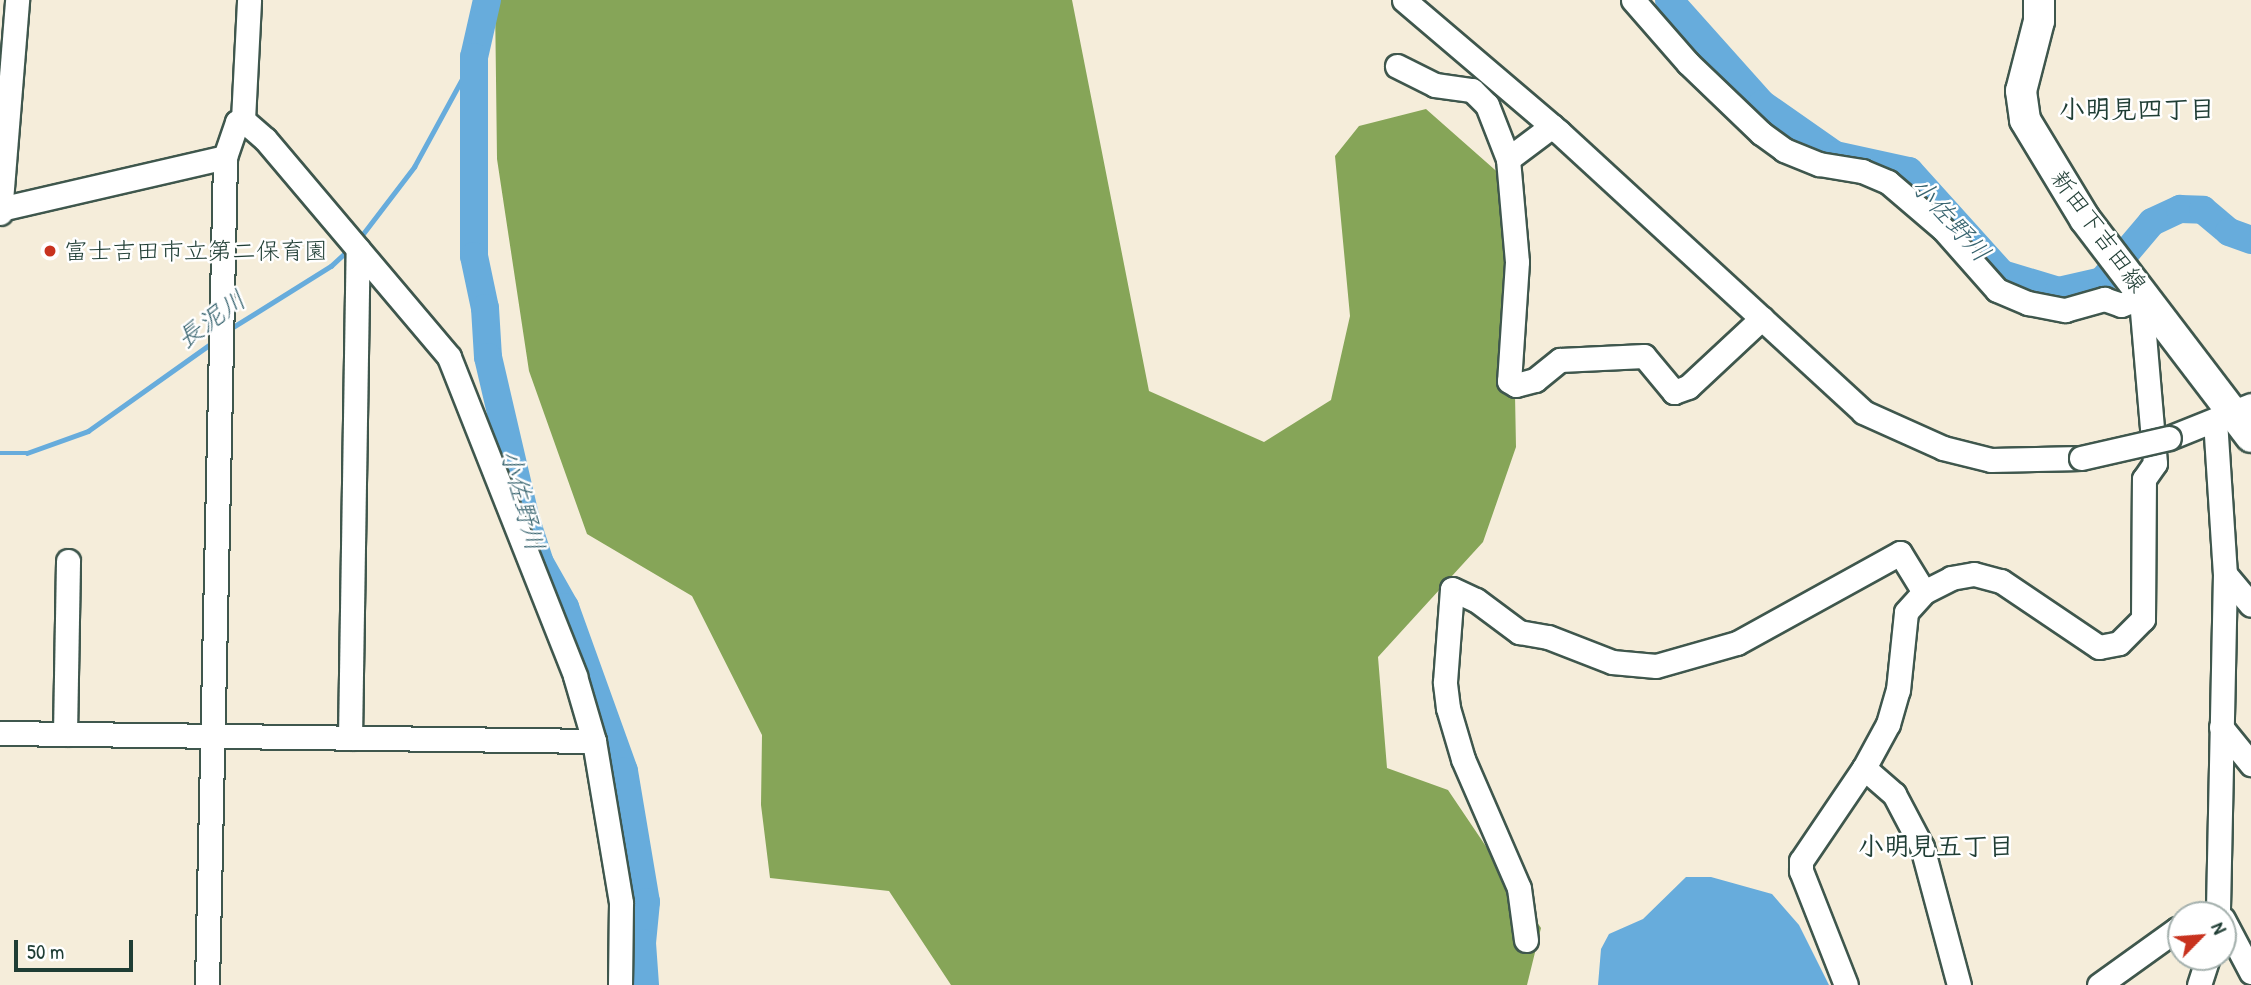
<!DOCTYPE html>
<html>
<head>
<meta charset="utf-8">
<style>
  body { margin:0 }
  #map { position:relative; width:2251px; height:985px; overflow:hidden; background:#f5edda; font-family:"Patrick Hand","Klee One",sans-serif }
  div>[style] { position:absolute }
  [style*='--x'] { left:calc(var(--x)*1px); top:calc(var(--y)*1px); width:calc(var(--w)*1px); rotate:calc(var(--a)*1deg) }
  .forest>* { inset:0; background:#86a558 }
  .water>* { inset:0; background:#67acdc }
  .stream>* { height:4.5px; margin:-2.25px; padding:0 2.25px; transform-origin:2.25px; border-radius:2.25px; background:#67acdc }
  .river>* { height:28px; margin:-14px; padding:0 14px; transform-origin:14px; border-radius:14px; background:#67acdc }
  .roads { filter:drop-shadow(2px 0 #3f574d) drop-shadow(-2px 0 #3f574d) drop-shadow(0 2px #3f574d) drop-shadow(0 -2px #3f574d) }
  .minor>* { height:23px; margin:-11.5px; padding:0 11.5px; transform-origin:11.5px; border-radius:11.5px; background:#fff }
  .major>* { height:30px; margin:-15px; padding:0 15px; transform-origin:15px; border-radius:15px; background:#fff }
  .bridges { filter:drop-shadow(2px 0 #3f574d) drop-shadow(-2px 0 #3f574d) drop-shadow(0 2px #3f574d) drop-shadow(0 -2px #3f574d) }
  .minor-bridge>* { height:23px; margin:-11.5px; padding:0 11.5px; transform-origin:11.5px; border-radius:11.5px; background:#fff }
  .dots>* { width:19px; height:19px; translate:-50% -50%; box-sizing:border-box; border:4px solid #fff; border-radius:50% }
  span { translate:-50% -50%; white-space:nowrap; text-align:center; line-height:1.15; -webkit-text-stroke:5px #fff; paint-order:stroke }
  .street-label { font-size:24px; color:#1f3d34 }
  .poi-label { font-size:24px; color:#1f3d34 }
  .left { translate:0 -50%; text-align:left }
  .neighbourhood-label { font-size:26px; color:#1f3d34; font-weight:700 }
  .water-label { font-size:26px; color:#38646f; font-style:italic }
  .north { position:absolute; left:2167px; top:901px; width:70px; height:70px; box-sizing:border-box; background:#fff; border:2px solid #a5b1ae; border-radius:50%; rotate:65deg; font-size:19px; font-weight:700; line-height:28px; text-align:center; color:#1f3d34 }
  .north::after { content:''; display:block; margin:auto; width:24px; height:32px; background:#c8321e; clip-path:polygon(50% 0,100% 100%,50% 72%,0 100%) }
  .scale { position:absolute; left:14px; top:940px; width:119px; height:32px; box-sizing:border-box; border:4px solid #1f3d34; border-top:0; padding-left:9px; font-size:21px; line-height:24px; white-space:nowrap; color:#1f3d34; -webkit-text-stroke:5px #fff; paint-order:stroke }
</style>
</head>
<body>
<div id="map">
  <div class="forest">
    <i style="clip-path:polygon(495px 0,1072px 0,1149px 391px,1264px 442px,1331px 400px,1350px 316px,1335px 156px,1359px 126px,1426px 109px,1511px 184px,1516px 447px,1483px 542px,1378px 657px,1387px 768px,1448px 790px,1541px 928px,1527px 985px,951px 985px,889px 891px,770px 878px,761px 805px,762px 735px,692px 596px,587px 534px,529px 371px,497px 159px)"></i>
  </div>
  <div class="water">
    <i style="clip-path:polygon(1686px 877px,1711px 877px,1772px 894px,1799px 925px,1829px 985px,1598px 985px,1601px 949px,1609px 934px,1643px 919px)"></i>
  </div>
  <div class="stream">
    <i style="--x:359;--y:239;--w:91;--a:-52.6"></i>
    <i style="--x:414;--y:167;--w:125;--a:-61.4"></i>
    <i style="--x:230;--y:329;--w:119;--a:-32"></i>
    <i style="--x:331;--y:266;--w:26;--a:-43"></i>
    <i style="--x:0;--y:453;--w:27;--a:0"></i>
    <i style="--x:27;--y:453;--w:65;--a:-19.8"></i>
    <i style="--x:88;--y:431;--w:152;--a:-35.4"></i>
  </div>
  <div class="river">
    <i style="--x:487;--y:0;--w:58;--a:102.8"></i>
    <i style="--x:474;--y:57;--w:199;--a:90"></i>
    <i style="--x:474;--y:256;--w:53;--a:78.1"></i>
    <i style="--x:485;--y:308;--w:49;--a:86.5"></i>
    <i style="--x:488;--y:357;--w:167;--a:76.9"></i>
    <i style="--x:526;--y:520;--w:45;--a:72"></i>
    <i style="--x:540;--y:563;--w:51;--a:60.4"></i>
    <i style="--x:565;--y:607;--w:174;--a:70.2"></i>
    <i style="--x:624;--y:771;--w:133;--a:80.5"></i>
    <i style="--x:646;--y:902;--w:41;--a:95.6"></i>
    <i style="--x:642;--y:943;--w:42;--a:85.9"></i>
    <i style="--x:1669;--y:0;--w:140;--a:48.2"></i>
    <i style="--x:1762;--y:104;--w:89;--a:34.9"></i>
    <i style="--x:1835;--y:155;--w:76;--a:12.2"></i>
    <i style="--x:1909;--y:171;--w:139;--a:47.9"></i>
    <i style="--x:2002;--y:274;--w:59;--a:16.6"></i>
    <i style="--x:2059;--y:291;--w:44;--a:-13.1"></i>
    <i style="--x:2102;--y:281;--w:77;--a:-49.7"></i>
    <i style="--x:2152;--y:222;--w:31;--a:-25"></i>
    <i style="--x:2180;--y:209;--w:23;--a:2"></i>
    <i style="--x:2203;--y:210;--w:34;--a:40"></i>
    <i style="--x:2229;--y:232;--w:23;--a:20"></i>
  </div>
  <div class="roads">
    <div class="minor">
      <i style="--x:1404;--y:0;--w:204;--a:40.4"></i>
      <i style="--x:1559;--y:132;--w:413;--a:42.6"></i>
      <i style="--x:1863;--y:412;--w:88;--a:24.2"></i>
      <i style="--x:1943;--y:448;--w:49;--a:14"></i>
      <i style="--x:1991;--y:460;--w:90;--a:-1.3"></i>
      <i style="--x:1633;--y:0;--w:84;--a:48.9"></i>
      <i style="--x:1688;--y:63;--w:101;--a:43.8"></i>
      <i style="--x:1761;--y:133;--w:29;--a:36"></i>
      <i style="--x:1784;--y:150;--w:38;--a:22"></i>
      <i style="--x:1819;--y:164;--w:44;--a:9.2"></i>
      <i style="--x:1862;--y:171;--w:28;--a:23"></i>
      <i style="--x:1888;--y:182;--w:72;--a:40.5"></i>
      <i style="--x:1943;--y:229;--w:81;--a:48.5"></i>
      <i style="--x:1997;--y:290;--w:34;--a:23"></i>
      <i style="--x:2028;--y:303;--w:38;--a:11"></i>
      <i style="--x:2065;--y:310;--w:41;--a:-15.8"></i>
      <i style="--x:2104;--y:299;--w:18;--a:19"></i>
      <i style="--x:2121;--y:305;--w:19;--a:-21"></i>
      <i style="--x:1397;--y:66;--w:42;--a:26.6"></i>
      <i style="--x:1435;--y:85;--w:37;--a:8"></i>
      <i style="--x:1472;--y:90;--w:21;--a:45"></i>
      <i style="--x:1487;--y:105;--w:58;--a:68.7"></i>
      <i style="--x:243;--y:120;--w:29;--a:41"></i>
      <i style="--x:265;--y:139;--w:285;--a:49.8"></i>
      <i style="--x:449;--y:357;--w:343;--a:68.4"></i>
      <i style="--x:575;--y:676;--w:68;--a:73.7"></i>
      <i style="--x:594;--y:741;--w:164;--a:80.5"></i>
      <i style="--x:621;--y:903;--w:82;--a:90.7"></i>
      <i style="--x:1552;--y:126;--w:55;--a:143.1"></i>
      <i style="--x:1508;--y:159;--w:103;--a:85"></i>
      <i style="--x:1517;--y:262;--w:119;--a:93.8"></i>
      <i style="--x:1509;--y:381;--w:8;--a:30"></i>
      <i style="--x:1516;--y:385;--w:20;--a:-15"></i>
      <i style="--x:1535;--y:380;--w:32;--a:-39"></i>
      <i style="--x:1560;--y:360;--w:84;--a:-2.7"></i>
      <i style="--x:1644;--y:356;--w:47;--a:50.2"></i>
      <i style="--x:1674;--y:392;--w:15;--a:-20"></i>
      <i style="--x:1688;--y:387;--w:101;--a:-43"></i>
      <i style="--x:0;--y:209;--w:231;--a:-13"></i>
      <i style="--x:0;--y:213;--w:214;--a:-85.4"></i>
      <i style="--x:2215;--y:420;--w:154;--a:86.3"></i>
      <i style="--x:2225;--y:574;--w:341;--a:91.2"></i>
      <i style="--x:2169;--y:438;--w:88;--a:-21.9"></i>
      <i style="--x:2225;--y:574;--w:40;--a:50"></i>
      <i style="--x:2221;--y:727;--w:48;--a:51"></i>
      <i style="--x:0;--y:733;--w:594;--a:0.77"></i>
      <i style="--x:65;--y:734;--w:173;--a:-89"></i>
      <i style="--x:350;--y:738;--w:489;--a:-89.1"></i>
      <i style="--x:1864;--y:768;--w:40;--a:41"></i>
      <i style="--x:1894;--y:794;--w:60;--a:62.2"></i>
      <i style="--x:1922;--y:847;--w:143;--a:75"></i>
      <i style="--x:2223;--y:919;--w:60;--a:62.2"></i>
      <i style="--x:1526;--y:940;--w:52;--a:-97.7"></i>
      <i style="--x:1519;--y:888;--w:141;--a:-113.5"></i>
      <i style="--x:1463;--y:759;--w:53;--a:-106.4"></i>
      <i style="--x:1448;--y:708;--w:26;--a:-97"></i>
      <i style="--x:1445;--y:682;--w:93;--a:-85.7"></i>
      <i style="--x:1452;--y:589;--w:26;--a:25"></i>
      <i style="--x:1476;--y:600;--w:54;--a:36.7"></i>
      <i style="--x:1519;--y:632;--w:29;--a:10"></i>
      <i style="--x:1548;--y:637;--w:69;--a:21.3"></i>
      <i style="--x:1612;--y:662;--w:44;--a:5.2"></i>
      <i style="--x:1656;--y:666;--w:84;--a:-15.9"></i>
      <i style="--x:1737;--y:643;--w:186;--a:-28.9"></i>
      <i style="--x:1900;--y:553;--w:46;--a:58.4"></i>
      <i style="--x:207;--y:985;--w:828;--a:-88.75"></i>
      <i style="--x:225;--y:157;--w:37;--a:-71"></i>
      <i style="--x:237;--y:122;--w:6;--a:-18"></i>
      <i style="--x:243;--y:120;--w:120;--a:-87.1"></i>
      <i style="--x:1846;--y:985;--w:123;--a:-111.5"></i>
      <i style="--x:1801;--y:871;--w:10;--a:-90"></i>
      <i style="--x:1801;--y:861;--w:112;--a:-55.9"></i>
      <i style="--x:1864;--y:768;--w:50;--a:-61.4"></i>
      <i style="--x:1888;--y:724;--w:35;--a:-74"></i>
      <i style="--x:1898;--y:690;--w:78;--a:-84.1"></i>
      <i style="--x:1906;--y:612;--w:27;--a:-48"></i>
      <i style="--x:1924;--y:592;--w:30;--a:-27"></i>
      <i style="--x:1951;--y:578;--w:23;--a:-10"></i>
      <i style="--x:1974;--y:574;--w:28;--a:15"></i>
      <i style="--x:2001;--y:581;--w:118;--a:34"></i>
      <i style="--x:2099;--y:647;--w:20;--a:-11"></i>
      <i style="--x:2119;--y:643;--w:34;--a:-45"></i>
      <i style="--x:2143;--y:619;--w:140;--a:-89.6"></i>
      <i style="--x:2144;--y:479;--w:19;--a:-55"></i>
      <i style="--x:2155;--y:463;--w:176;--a:-94.9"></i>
      <i style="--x:2099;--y:985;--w:96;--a:-35.7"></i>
      <i style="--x:2177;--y:929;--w:7;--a:56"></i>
      <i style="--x:2199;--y:985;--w:29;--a:-72"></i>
    </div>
    <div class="major">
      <i style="--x:2039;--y:0;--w:21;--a:90"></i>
      <i style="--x:2039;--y:21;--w:72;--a:104.4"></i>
      <i style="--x:2021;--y:91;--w:29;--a:82"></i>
      <i style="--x:2025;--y:120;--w:116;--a:58.8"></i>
      <i style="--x:2085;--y:219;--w:274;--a:52.7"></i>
    </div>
  </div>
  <div class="bridges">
    <div class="minor-bridge">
      <i style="--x:2081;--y:458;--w:90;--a:-12.8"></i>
    </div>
  </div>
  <div class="dots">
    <i style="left:50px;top:251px;background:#c8321e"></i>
  </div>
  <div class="street-label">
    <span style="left:2099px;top:231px;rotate:54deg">新田下吉田線</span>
  </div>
  <div class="poi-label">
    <span class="left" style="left:64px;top:251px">富士吉田市立第二保育園</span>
  </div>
  <div class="neighbourhood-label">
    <span style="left:2137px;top:109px">小明見四丁目</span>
    <span style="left:1936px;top:846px">小明見五丁目</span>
  </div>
  <div class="water-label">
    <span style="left:1951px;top:219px;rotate:48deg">小佐野川</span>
    <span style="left:211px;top:319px;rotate:-36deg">長泥川</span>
    <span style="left:523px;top:500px;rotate:75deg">小佐野川</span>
  </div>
  <div class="north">N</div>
  <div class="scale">50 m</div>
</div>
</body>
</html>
